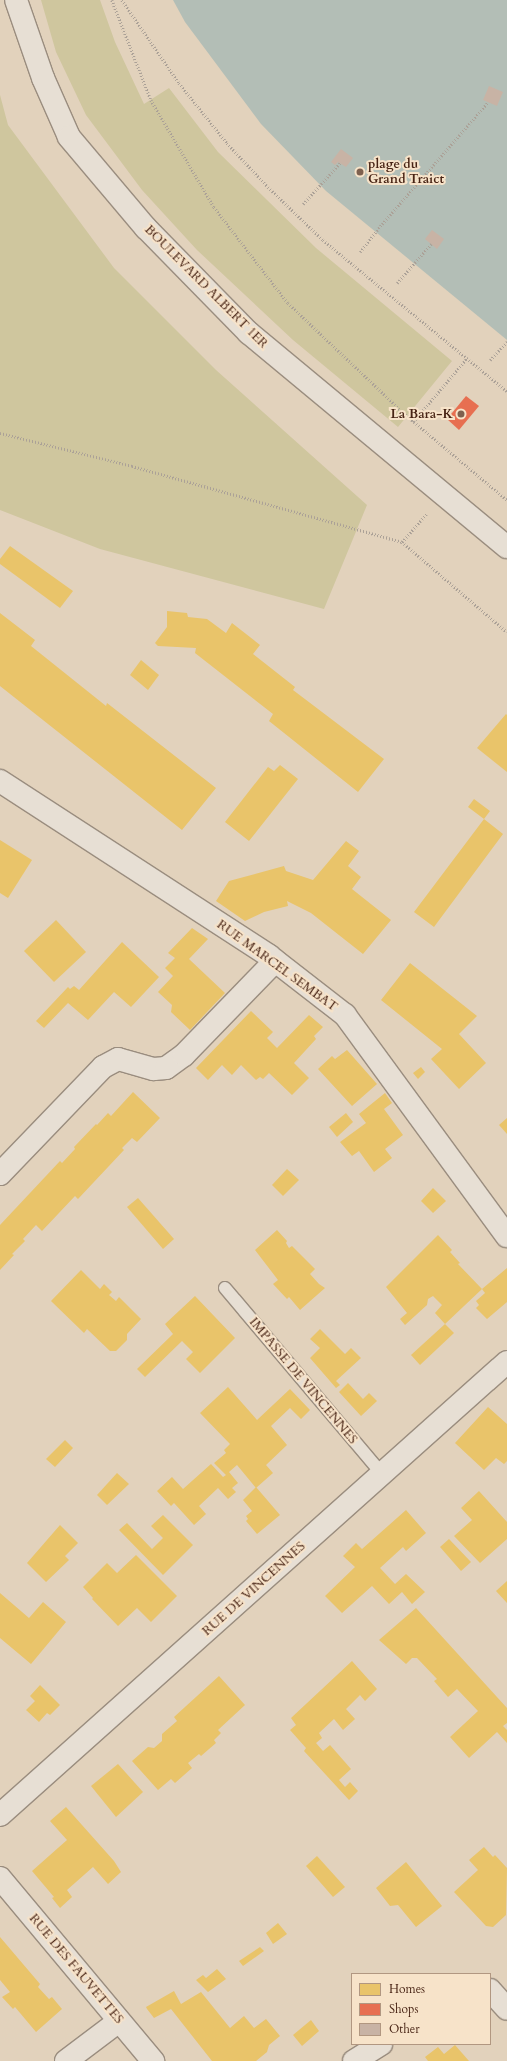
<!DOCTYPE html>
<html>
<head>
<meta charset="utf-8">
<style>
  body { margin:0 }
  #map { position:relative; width:507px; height:2061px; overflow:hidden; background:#e2d2bc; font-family:Cardo,serif }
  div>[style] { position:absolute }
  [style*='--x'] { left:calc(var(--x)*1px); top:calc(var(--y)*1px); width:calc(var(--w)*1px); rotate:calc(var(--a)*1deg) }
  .green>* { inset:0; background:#cfc69e }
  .water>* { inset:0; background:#b3beb6 }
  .homes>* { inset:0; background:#e9c46a }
  .shops>* { inset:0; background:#e76f51 }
  .building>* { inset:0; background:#c8b3a5 }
  .path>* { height:2.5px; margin-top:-1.25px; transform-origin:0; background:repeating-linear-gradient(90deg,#aba197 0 1px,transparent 0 3px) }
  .roads { filter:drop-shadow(1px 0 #9a8d7f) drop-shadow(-1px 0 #9a8d7f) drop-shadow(0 1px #9a8d7f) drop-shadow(0 -1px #9a8d7f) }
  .service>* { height:12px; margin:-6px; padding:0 6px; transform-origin:6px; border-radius:6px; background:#e7dfd4 }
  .minor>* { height:22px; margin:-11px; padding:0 11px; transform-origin:11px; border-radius:11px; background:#e7dfd4 }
  .tertiary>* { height:22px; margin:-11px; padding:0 11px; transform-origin:11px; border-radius:11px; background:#e7dfd4 }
  .dots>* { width:11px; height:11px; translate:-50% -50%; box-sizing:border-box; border:2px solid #f7e3c9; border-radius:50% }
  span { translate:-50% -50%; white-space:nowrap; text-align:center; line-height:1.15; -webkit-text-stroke:4px #f7e3c9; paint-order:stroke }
  .poi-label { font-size:13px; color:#482415; font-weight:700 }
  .left { translate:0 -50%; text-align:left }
  .right { translate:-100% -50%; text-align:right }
  .street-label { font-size:13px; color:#482415 }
  .legend { position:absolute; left:351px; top:1973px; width:140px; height:72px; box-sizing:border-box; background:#f7e3c9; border:1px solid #b19781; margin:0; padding:5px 7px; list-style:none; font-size:12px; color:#482415 }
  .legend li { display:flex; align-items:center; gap:8px; height:20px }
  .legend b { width:20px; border:1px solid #b19781 }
</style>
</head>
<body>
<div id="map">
  <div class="green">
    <i style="clip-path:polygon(41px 0,100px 0,115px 42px,144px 104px,169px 88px,218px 152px,316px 248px,452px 361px,398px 427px,293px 340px,197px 250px,142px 190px,86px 115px,56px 52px)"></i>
    <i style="clip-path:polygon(0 95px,8px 125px,114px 268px,216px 370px,367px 505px,324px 609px,100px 549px,0 510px)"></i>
  </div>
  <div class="water">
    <i style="clip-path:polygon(173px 0,507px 0,507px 340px,326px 191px,261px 124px,185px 22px)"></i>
  </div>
  <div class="homes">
    <i style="clip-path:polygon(10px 546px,73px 591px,60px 608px,0 564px,0 559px)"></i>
    <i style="clip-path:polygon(167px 611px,187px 613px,188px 617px,207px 619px,226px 633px,232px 623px,260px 645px,253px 654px,295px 687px,293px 690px,384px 759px,358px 792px,269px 721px,273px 714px,195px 653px,196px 648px,158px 646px,155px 643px,167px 627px)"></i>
    <i style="clip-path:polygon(0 613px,35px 640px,31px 646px,106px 706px,107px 703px,216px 788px,182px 830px,0 686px)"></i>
    <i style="clip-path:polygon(141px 660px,159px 675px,148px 690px,130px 675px)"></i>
    <i style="clip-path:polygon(506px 714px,507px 715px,507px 772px,477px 748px)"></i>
    <i style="clip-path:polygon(280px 765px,298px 779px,249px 841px,225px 822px,268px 767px,274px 771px)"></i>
    <i style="clip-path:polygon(474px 799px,490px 811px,484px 819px,503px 834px,434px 927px,414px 912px,484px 819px,468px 807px)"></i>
    <i style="clip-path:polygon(0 840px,32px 860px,8px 898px,0 893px)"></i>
    <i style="clip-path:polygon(346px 841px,359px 851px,348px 866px,361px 877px,352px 889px,391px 920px,363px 954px,311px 913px,287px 901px,288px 906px,264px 912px,245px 921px,216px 901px,229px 881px,284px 866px,286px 871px,313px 880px)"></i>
    <i style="clip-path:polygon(56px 920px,86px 952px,54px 982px,24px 951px)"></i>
    <i style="clip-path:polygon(192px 928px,208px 939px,189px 959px,225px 993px,190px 1030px,171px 1012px,172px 1005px,158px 992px,173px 976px,165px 968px,175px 958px,168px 953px)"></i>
    <i style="clip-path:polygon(122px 942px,159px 977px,131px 1007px,114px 992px,88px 1020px,68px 1003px,44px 1028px,36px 1021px,68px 987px,70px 989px,74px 986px,79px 990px)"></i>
    <i style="clip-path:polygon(410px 963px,477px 1016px,459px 1034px,486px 1063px,459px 1089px,431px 1059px,442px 1049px,381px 1000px)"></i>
    <i style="clip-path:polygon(251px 1011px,273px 1032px,267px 1038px,277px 1048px,309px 1015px,323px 1027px,314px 1036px,316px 1039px,294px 1063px,309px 1078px,292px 1095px,269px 1073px,263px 1079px,260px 1077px,256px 1080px,241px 1065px,232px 1075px,222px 1065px,208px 1080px,196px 1068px)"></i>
    <i style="clip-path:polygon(347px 1050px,377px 1084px,352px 1106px,318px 1069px,332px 1056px,335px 1059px)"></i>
    <i style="clip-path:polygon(421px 1067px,425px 1072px,418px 1079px,413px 1073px)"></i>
    <i style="clip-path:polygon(133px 1092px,160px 1118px,137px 1142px,132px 1138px,122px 1148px,124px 1150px,78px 1199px,75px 1196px,42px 1231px,36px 1225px,23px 1239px,25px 1241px,12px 1254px,14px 1255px,0 1270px,0 1225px,60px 1161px,62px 1163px,75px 1149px,74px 1147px,96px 1124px,97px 1125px,108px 1113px,111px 1116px)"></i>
    <i style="clip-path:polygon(385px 1093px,392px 1103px,384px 1109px,403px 1135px,385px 1149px,392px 1158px,374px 1172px,359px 1151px,352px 1156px,340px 1142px,366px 1123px,359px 1114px)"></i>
    <i style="clip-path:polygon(346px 1113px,353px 1122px,337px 1137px,329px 1127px)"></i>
    <i style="clip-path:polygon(507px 1118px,507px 1134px,499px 1125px)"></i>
    <i style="clip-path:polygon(287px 1169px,299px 1180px,283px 1196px,272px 1185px)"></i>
    <i style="clip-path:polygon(433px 1188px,446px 1201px,433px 1213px,421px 1201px)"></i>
    <i style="clip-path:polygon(138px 1198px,174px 1239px,163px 1249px,127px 1207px)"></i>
    <i style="clip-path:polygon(277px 1230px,287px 1241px,286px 1243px,289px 1248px,292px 1246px,315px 1269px,310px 1274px,319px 1284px,325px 1288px,300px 1310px,289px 1297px,287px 1299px,273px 1284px,278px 1280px,255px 1250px)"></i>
    <i style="clip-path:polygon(438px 1235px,452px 1250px,450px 1252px,460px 1263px,458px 1264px,482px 1289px,445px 1324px,435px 1313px,442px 1305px,433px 1296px,428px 1299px,427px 1305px,405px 1325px,400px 1319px,407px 1313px,386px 1287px)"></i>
    <i style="clip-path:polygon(507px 1268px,507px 1302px,487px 1319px,476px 1308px,479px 1305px,476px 1301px,485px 1293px,482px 1289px)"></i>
    <i style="clip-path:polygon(81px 1270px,100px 1289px,104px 1284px,112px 1292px,109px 1295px,116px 1301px,119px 1297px,141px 1319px,127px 1334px,127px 1340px,116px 1351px,110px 1351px,87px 1329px,84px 1333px,51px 1301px)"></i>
    <i style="clip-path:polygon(195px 1296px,235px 1338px,200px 1373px,186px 1359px,193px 1352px,182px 1341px,145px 1377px,137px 1369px,173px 1334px,165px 1324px)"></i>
    <i style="clip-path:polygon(445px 1324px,454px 1333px,420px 1365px,411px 1355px)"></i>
    <i style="clip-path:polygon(320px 1329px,345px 1354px,351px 1348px,361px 1358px,336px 1381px,340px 1385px,336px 1388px,310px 1358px,320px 1348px,310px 1339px)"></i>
    <i style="clip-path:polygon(348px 1383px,363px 1399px,369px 1393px,377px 1401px,361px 1416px,339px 1392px)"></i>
    <i style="clip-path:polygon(228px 1387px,257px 1420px,290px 1389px,310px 1410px,301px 1419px,290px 1408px,271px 1426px,287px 1445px,266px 1465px,273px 1473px,256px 1488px,237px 1465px,229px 1472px,238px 1483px,232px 1488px,236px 1492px,228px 1499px,218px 1488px,199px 1506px,206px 1514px,194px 1525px,174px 1503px,171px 1506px,157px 1491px,172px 1477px,183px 1489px,211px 1464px,223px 1477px,226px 1475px,214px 1463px,226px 1453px,224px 1450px,230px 1444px,200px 1413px)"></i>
    <i style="clip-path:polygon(488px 1407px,507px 1424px,507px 1461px,504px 1464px,496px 1458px,484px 1470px,455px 1443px)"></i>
    <i style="clip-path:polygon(65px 1440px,73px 1448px,55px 1467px,46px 1459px)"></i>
    <i style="clip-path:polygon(117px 1473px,129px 1484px,107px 1505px,97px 1495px)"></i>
    <i style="clip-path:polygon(256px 1487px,280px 1515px,257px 1534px,246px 1521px,248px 1519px,246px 1516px,252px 1511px,243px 1500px)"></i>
    <i style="clip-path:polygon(479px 1491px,507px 1522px,507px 1539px,480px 1563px,454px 1536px,472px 1520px,461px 1508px)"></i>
    <i style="clip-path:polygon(406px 1510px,426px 1533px,406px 1551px,403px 1547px,380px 1568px,395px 1584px,406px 1574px,425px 1592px,412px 1604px,402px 1592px,389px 1604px,372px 1586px,342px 1613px,325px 1596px,355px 1567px,343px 1556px,356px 1543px,362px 1549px)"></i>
    <i style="clip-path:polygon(163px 1515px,193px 1545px,163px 1575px,119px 1530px,127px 1523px,152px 1549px,163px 1538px,151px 1526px)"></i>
    <i style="clip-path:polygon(60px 1525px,78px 1543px,65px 1556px,69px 1560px,46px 1582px,27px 1563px)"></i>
    <i style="clip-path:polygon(449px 1539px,471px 1562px,461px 1571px,440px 1547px)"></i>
    <i style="clip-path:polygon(136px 1555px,177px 1596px,151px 1622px,137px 1608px,118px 1626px,92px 1599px,93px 1598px,83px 1587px,107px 1563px,117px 1573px)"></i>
    <i style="clip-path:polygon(507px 1581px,507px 1603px,496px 1591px)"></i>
    <i style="clip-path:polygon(0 1593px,29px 1618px,43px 1602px,66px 1622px,31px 1664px,0 1638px)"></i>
    <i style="clip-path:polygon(416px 1608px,507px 1708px,507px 1723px,503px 1726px,507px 1730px,507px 1743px,497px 1732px,469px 1758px,450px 1737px,478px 1711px,457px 1689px,448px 1697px,434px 1681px,437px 1679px,417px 1658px,412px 1658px,406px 1664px,379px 1640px)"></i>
    <i style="clip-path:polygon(352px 1661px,377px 1689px,365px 1701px,360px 1695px,346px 1709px,355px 1719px,343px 1730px,334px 1719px,319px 1733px,322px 1738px,316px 1743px,323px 1751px,330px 1745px,351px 1769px,339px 1780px,345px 1787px,350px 1782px,358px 1791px,349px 1800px,304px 1751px,306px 1748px,290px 1730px,296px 1725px,291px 1718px)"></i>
    <i style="clip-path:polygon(219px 1676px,245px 1705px,218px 1730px,221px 1733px,214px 1740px,216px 1743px,201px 1756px,199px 1754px,188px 1763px,192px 1768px,175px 1783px,171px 1779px,158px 1790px,132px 1761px,148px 1747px,154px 1748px,162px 1741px,162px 1734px,177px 1721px,174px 1717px)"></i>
    <i style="clip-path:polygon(40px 1685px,60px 1705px,50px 1715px,47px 1713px,39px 1722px,26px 1710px,35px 1701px,30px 1696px)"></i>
    <i style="clip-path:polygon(118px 1764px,143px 1792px,116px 1817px,91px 1786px)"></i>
    <i style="clip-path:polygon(66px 1807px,114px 1861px,121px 1872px,108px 1884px,93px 1867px,67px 1890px,72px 1897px,60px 1908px,52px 1898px,54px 1897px,32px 1871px,67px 1840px,50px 1821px)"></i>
    <i style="clip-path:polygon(484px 1847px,493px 1857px,495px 1855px,507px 1868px,506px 1915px,493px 1927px,486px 1926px,454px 1892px,478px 1870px,469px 1860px)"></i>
    <i style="clip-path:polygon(317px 1856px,345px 1887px,333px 1897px,306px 1866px)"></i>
    <i style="clip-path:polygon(406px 1862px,442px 1906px,416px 1927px,398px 1905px,390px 1906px,376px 1888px)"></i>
    <i style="clip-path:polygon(278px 1923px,287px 1934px,273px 1944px,266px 1933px)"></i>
    <i style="clip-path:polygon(0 1937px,40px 1984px,38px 1987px,49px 1999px,52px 1997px,62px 2009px,36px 2032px,15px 2007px,13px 2009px,2px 1997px,10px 1992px,0 1980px)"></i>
    <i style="clip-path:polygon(260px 1947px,264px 1951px,243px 1966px,239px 1961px)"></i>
    <i style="clip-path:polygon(217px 1969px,226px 1979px,208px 1992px,196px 1980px,203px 1975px,206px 1978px)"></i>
    <i style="clip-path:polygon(174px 1991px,181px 2004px,201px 1992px,230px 2028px,244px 2016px,254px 2028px,266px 2019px,280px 2036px,269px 2045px,267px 2052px,256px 2061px,212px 2061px,171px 2009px,154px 2018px,147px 2009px,146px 2007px)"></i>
    <i style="clip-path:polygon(311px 2020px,319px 2031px,302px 2046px,293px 2035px)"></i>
    <i style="clip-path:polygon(455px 2045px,469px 2061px,428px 2061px,425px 2057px,438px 2047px,444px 2054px)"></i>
  </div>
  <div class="shops">
    <i style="clip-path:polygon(466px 396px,479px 406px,459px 430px,447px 419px)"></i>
  </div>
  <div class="building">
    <i style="clip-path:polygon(489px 86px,503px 92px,497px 106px,483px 100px)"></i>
    <i style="clip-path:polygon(341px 149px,353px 158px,346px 167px,338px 162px,335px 165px,331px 162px)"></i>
    <i style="clip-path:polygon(432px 230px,444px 239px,437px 249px,425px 239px)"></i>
  </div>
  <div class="path">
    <i style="--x:112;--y:0;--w:107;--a:68.7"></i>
    <i style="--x:151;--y:100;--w:124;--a:59.5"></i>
    <i style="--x:214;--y:207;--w:121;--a:52.4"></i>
    <i style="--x:288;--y:303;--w:164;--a:43.5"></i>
    <i style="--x:407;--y:416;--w:131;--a:40"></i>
    <i style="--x:122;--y:0;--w:101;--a:55.5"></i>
    <i style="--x:179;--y:83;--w:77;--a:51.3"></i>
    <i style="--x:227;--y:143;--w:60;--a:47"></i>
    <i style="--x:268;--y:187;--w:76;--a:43.9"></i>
    <i style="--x:323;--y:240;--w:238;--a:39.4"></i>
    <i style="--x:303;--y:204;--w:55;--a:-47.9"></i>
    <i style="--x:360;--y:252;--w:36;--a:-52"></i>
    <i style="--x:382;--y:224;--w:162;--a:-49"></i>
    <i style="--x:397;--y:283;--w:52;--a:-48.9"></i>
    <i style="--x:490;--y:360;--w:25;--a:-47"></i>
    <i style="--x:413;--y:422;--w:84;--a:-49.8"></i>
    <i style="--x:0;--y:433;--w:136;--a:14"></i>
    <i style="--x:132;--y:466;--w:280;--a:15.7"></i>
    <i style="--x:402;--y:542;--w:37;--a:-49"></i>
    <i style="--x:402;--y:542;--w:138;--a:40.6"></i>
  </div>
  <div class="roads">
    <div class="service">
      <i style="--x:225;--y:1288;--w:243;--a:49.8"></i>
    </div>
    <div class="minor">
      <i style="--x:0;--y:781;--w:321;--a:33"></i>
      <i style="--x:269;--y:956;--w:96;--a:37.8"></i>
      <i style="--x:345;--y:1015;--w:274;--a:53.8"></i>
      <i style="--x:0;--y:1174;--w:149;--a:-46.1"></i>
      <i style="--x:103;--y:1067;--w:17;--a:-28"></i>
      <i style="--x:118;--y:1059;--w:37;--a:16"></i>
      <i style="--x:154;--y:1069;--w:12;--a:-5"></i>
      <i style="--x:166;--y:1068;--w:22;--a:-36"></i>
      <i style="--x:184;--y:1055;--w:131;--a:-45.9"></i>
      <i style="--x:0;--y:1815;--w:680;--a:-41.78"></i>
      <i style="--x:0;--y:1878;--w:239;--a:50.1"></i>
      <i style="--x:490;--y:1990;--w:25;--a:48"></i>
      <i style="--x:66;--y:2061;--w:66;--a:-37"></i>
      <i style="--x:354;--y:2061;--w:32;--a:-32"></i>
    </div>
    <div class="tertiary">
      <i style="--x:16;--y:0;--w:83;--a:70.9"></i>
      <i style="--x:43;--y:78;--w:64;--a:66.2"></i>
      <i style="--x:69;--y:137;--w:119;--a:49.8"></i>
      <i style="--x:146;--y:228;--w:147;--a:45.6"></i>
      <i style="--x:249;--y:333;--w:335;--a:39.7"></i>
    </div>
  </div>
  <div class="dots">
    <i style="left:360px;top:172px;background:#7e614f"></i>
    <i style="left:461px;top:414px;background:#7e614f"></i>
  </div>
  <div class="poi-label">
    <span class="left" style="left:368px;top:172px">plage du<br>Grand Traict</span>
    <span class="right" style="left:453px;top:414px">La Bara-K</span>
  </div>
  <div class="street-label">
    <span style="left:206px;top:287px;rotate:45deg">BOULEVARD ALBERT 1ER</span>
    <span style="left:277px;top:966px;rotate:36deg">RUE MARCEL SEMBAT</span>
    <span style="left:303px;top:1381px;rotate:50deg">IMPASSE DE VINCENNES</span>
    <span style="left:254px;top:1589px;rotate:-42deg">RUE DE VINCENNES</span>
    <span style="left:76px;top:1969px;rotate:50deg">RUE DES FAUVETTES</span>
  </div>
  <ul class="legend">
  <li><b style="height:11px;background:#e9c46a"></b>Homes</li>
  <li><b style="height:11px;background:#e76f51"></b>Shops</li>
  <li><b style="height:11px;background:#c8b3a5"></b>Other</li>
  </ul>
</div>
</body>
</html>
